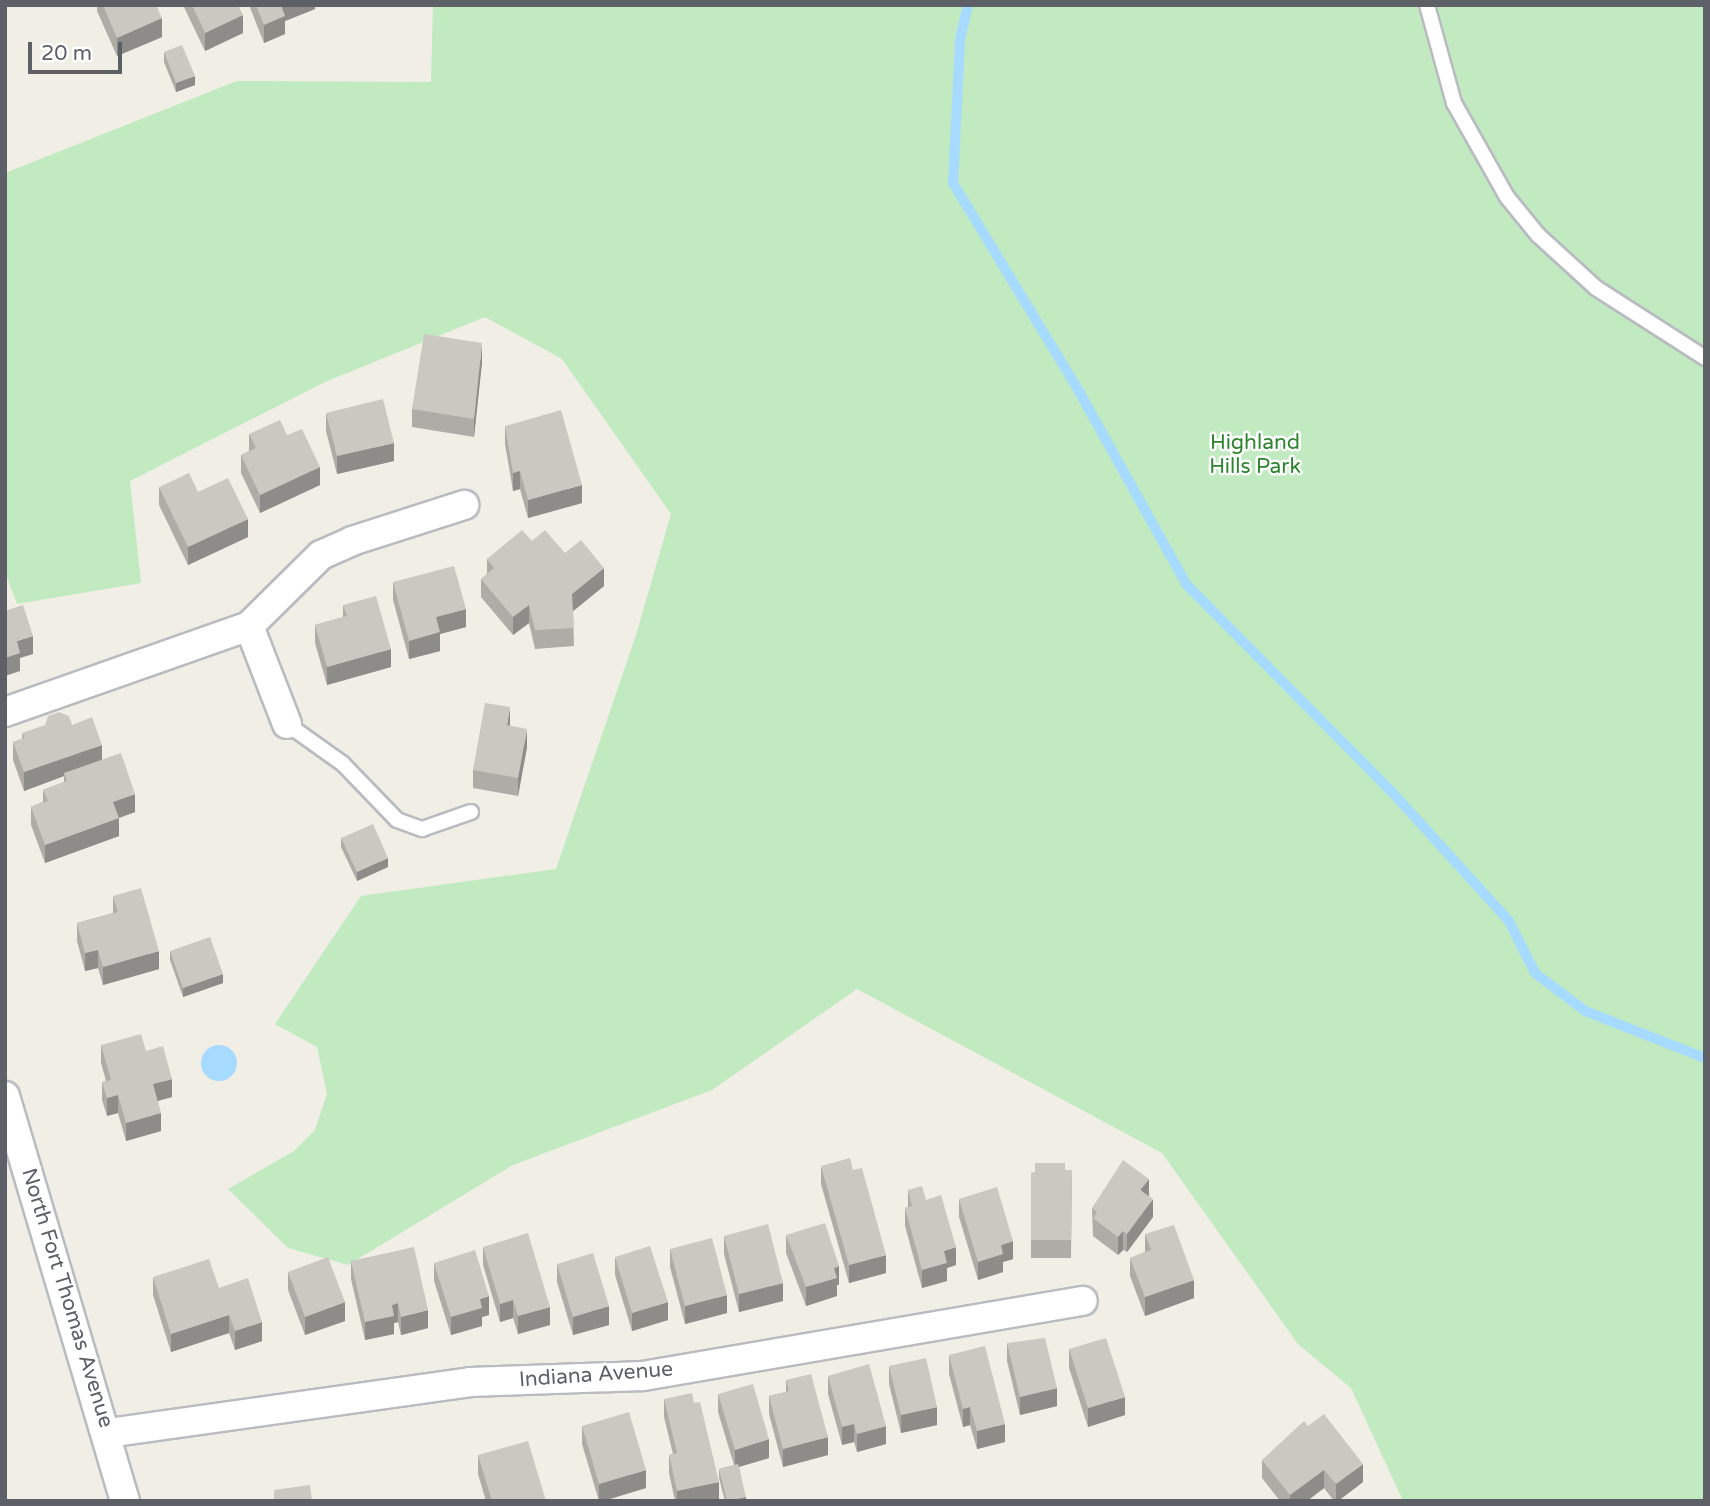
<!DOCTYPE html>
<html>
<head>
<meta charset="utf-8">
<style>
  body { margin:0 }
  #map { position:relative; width:1710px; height:1506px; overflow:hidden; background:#f0eee5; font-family:"Varela Round",sans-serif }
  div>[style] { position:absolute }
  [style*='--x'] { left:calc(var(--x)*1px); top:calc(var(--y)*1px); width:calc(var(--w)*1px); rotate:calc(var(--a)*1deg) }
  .green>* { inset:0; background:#c1eac0 }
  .water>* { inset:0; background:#a6daff }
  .round { border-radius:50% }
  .stream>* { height:10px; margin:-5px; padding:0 5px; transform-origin:5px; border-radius:5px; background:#a6daff }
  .roads { filter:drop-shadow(2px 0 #b8bbc0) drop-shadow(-2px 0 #b8bbc0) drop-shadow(0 2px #b8bbc0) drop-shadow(0 -2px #b8bbc0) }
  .service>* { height:14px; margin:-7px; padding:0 7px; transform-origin:7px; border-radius:7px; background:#fff }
  .minor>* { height:28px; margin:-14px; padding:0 14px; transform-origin:14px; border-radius:14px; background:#fff }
  .wall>* { inset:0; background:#afaca7 }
  .shaded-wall>* { inset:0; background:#8e8c88 }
  .building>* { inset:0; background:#cbc8c2 }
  span { translate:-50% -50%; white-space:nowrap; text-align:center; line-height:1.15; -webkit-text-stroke:5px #fff; paint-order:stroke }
  .park-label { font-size:21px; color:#2e8530 }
  .street-label { font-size:21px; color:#5d6167 }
  .frame { position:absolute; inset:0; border:7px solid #5d6167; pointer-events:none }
  .scale { position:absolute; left:28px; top:42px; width:94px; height:32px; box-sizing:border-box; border:4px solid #5d6167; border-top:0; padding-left:9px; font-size:21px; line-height:24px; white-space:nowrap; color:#5d6167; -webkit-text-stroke:5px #fff; paint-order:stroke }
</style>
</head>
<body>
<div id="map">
  <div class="green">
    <i style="clip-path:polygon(433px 5px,1705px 5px,1705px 1501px,1403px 1501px,1351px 1388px,1298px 1344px,1162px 1153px,857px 989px,712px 1090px,513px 1165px,348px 1265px,288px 1248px,228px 1189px,294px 1151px,315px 1130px,327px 1094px,317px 1047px,275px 1024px,361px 896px,556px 869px,636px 635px,671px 514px,562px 359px,485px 317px,325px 382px,130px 481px,141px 583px,17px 604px,5px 572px,5px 173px,237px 81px,431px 82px)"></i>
  </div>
  <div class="water">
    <i class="round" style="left:201px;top:1045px;width:36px;height:36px"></i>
  </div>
  <div class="stream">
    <i style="--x:968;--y:5;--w:37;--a:103"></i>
    <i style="--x:960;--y:41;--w:142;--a:92.8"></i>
    <i style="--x:953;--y:183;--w:237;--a:58.8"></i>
    <i style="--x:1076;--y:386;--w:227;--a:60.9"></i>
    <i style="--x:1186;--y:584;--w:293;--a:45.3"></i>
    <i style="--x:1392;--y:792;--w:174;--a:47.8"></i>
    <i style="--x:1509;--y:921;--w:58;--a:63.4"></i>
    <i style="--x:1535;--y:973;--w:63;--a:37.2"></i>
    <i style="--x:1585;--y:1011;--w:129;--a:21.4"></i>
  </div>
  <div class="roads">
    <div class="service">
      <i style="--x:1427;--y:5;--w:102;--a:74.6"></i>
      <i style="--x:1454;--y:103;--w:108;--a:60.6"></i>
      <i style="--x:1507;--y:197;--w:49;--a:50.8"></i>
      <i style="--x:1538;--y:235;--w:79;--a:42.4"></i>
      <i style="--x:1596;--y:288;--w:130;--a:32.7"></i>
      <i style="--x:287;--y:724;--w:69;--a:35.5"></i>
      <i style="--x:343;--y:764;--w:78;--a:46"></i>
      <i style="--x:397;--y:820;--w:27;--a:20"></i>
      <i style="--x:422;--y:829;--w:52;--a:-19.1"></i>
    </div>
    <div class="minor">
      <i style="--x:249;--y:626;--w:105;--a:68.8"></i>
      <i style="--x:5;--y:712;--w:259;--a:-19.4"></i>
      <i style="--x:249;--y:626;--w:101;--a:-44.6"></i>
      <i style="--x:321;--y:555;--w:34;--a:-24"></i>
      <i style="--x:352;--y:541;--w:118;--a:-17.8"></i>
      <i style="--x:5;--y:1096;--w:422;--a:73.5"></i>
      <i style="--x:108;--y:1433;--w:366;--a:-8"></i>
      <i style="--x:470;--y:1382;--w:173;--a:-2"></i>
      <i style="--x:643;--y:1376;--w:446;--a:-9.7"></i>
    </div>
  </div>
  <div class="wall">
    <i style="clip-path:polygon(97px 5px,156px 5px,162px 37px,117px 56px,97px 11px)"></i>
    <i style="clip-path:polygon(183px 5px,238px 5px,243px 33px,205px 51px)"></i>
    <i style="clip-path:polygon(249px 5px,315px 5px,315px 9px,285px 21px,285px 34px,264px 43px)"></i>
    <i style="clip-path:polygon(164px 52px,195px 85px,176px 92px,164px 62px)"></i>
    <i style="clip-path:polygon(482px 362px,474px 437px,412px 427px,412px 409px)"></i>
    <i style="clip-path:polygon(326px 413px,394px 461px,337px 474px,326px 431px)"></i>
    <i style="clip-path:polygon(505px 426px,582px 503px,528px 518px,520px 489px,513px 491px,505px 444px)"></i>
    <i style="clip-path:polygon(249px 434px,287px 435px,320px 485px,260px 513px,241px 473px,241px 455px,249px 451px)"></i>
    <i style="clip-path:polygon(159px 487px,198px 492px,248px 537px,188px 565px,159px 505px)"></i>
    <i style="clip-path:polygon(532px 541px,565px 553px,604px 586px,573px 611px,574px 646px,535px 649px,529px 623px,513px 635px,481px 597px,481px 579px,487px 574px,487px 559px)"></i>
    <i style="clip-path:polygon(393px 582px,466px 627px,440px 634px,440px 651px,409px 659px,393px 600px)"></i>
    <i style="clip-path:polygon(343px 605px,391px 667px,327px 685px,315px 643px,315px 625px,343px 617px)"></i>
    <i style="clip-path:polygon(72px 725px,102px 760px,135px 812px,119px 818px,119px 836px,45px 863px,31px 825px,31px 807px,43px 802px,43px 790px,64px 782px,64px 776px,24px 791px,13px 760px,13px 742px,22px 739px,22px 733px)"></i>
    <i style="clip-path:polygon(510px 726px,527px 747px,518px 796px,473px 788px,473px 770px)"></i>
    <i style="clip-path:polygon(341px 838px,388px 867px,357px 881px,341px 847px)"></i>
    <i style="clip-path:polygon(113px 896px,159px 969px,103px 985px,98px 968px,85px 971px,77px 941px,77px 923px,113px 913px)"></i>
    <i style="clip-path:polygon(170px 951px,223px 983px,183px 997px,170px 960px)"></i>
    <i style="clip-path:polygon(101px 1045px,146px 1051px,172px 1097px,158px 1101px,161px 1131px,126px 1141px,118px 1113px,107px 1116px,102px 1100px,102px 1082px,106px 1081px,101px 1063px)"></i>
    <i style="clip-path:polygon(821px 1166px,886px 1273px,849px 1283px,821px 1184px)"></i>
    <i style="clip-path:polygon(1072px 1170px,1071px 1258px,1031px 1258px,1031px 1173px)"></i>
    <i style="clip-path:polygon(908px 1190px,926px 1200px,956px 1265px,947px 1268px,947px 1281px,922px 1288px,905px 1226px,905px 1208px,908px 1207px)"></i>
    <i style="clip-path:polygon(1149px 1196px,1153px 1217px,1127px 1252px,1123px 1250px,1118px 1255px,1093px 1236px,1092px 1208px)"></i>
    <i style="clip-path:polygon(959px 1199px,1013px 1259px,1003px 1262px,1003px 1272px,978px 1280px,959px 1217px)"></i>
    <i style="clip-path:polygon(1145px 1234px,1194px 1298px,1145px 1316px,1130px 1276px,1130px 1258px,1145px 1252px)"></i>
    <i style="clip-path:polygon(786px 1235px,839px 1285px,837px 1285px,837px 1296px,806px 1306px,786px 1253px)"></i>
    <i style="clip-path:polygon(724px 1236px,783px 1301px,739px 1312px,724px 1254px)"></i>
    <i style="clip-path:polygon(483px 1247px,550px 1325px,518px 1334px,513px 1318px,500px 1322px,483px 1265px)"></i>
    <i style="clip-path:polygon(670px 1249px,727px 1313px,685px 1324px,670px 1267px)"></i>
    <i style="clip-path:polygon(615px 1257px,668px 1320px,632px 1331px,615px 1275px)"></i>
    <i style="clip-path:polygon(351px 1261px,428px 1328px,401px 1335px,398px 1322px,394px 1323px,394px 1334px,365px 1340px,351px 1279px)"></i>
    <i style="clip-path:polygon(434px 1263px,489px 1315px,482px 1317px,482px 1326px,451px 1335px,434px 1281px)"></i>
    <i style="clip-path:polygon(557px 1264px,609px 1325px,573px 1335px,557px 1282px)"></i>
    <i style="clip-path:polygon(288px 1272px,345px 1321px,305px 1335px,288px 1290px)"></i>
    <i style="clip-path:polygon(153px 1277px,219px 1288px,262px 1341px,235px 1350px,229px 1333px,171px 1352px,153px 1295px)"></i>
    <i style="clip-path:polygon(1007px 1343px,1057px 1406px,1020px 1415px,1007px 1361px)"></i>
    <i style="clip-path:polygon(1069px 1349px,1125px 1415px,1088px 1427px,1069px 1368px)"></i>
    <i style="clip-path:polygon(949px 1355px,1005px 1442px,977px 1449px,970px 1425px,963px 1427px,949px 1374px)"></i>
    <i style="clip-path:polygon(889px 1366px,937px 1425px,901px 1433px,889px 1384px)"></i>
    <i style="clip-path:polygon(828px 1376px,886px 1444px,857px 1452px,854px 1442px,842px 1445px,828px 1394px)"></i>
    <i style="clip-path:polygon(786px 1380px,828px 1455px,783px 1467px,769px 1414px,769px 1396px,786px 1392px)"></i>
    <i style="clip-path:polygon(718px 1394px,769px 1458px,739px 1467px,746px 1501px,725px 1501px,719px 1478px,719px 1469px,734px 1465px,718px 1412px)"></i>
    <i style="clip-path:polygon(664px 1399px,694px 1403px,719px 1500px,675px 1501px,669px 1473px,669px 1455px,673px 1454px,664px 1417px)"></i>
    <i style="clip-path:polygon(582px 1426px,646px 1488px,603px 1501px,599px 1501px,582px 1444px)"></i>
    <i style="clip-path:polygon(1308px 1426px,1363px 1482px,1338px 1501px,1334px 1501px,1324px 1488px,1307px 1501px,1280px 1501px,1262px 1478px,1262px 1460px)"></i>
    <i style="clip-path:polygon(478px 1455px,546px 1501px,486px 1501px,478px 1474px)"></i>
  </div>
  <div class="shaded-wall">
    <i style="clip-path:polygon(280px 5px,315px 5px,315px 9px,285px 21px,285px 34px,264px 43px,264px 25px)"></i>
    <i style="clip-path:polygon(243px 15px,243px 33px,205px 51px,205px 33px)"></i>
    <i style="clip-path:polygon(162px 18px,162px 37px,117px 56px,117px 38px)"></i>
    <i style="clip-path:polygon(195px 76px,195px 85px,176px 92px,176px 83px)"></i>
    <i style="clip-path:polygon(482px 343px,482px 362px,474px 437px,474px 419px)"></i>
    <i style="clip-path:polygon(394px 443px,394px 461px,337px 474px,337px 456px)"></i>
    <i style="clip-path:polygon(320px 467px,320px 485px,260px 513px,260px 495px)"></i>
    <i style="clip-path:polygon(520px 471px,520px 489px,513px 491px,513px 473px)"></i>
    <i style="clip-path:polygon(582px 485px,582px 503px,528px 518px,528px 500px)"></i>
    <i style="clip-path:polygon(248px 519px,248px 537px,188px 565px,188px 547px)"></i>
    <i style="clip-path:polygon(604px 568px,604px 586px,572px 612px,572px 594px)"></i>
    <i style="clip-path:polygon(529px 605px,529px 623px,513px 635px,513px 617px)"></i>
    <i style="clip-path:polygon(466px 609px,466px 627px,440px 634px,440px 651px,409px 659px,409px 641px,436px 617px)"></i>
    <i style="clip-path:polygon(33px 636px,33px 654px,20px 658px,20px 671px,5px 676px,5px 658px,17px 641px)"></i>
    <i style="clip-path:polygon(391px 649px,391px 667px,327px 685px,327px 667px)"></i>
    <i style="clip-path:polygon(510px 707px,510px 725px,507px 743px,507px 725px)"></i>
    <i style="clip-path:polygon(527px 729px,527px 747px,518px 796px,518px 778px)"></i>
    <i style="clip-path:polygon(102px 745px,102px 763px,64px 773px,64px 776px,24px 791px,24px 772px)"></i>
    <i style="clip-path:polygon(135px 794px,135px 812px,113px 820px,113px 802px)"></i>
    <i style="clip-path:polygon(119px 818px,119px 836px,45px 863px,45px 845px)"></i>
    <i style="clip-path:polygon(388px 858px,388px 867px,357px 881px,357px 872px)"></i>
    <i style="clip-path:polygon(98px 950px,98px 968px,85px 971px,85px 953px)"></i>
    <i style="clip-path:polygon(159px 951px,159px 969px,103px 985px,103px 967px)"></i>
    <i style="clip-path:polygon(223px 974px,223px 983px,183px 997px,183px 988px)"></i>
    <i style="clip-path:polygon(172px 1079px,172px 1097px,153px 1102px,153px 1084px)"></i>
    <i style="clip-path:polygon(118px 1095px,118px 1113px,107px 1116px,107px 1098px)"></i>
    <i style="clip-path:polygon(161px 1113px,161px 1131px,126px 1141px,126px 1123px)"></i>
    <i style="clip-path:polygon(1149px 1179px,1149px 1197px,1140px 1190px)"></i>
    <i style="clip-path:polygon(1153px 1199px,1153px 1217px,1127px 1252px,1127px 1234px)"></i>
    <i style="clip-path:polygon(1123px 1231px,1123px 1250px,1118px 1255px,1118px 1237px)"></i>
    <i style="clip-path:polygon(1013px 1241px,1013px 1259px,1003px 1262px,1003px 1272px,978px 1280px,978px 1262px,1001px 1245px)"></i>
    <i style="clip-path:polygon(956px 1247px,956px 1265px,947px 1268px,947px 1281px,922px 1288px,922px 1270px,944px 1251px)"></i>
    <i style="clip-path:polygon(886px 1255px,886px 1273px,849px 1283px,849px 1265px)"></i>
    <i style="clip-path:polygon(839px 1266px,839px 1285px,837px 1285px,837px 1296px,806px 1306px,806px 1287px,834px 1268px)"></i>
    <i style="clip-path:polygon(1194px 1280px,1194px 1298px,1145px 1316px,1145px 1297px)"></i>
    <i style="clip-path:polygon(783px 1283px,783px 1301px,739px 1312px,739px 1294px)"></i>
    <i style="clip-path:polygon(727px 1295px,727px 1313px,685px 1324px,685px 1306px)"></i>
    <i style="clip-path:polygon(489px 1296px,489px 1315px,482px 1317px,482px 1326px,451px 1335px,451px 1317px,480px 1299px)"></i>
    <i style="clip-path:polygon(513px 1300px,513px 1318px,500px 1322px,500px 1304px)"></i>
    <i style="clip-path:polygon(345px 1302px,345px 1321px,305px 1335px,305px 1317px)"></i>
    <i style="clip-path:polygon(668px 1302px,668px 1320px,632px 1331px,632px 1313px)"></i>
    <i style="clip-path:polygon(398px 1303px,398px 1322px,394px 1323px,394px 1334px,365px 1340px,365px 1322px,392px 1305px)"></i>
    <i style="clip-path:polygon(609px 1306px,609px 1325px,573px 1335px,573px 1317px)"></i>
    <i style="clip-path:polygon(550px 1307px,550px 1325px,518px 1334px,518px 1316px)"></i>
    <i style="clip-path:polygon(428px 1310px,428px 1328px,401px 1335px,401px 1317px)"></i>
    <i style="clip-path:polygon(229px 1315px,229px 1333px,171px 1352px,171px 1334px)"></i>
    <i style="clip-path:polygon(262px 1322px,262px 1341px,235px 1350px,235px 1331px)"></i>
    <i style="clip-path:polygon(1057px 1388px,1057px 1406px,1020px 1415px,1020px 1397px)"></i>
    <i style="clip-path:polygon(1125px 1397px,1125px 1415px,1088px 1427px,1088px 1408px)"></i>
    <i style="clip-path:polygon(937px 1407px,937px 1425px,901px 1433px,901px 1415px)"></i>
    <i style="clip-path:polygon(970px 1407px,970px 1425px,963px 1427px,963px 1409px)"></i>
    <i style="clip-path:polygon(854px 1424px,854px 1442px,842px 1445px,842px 1427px)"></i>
    <i style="clip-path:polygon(1005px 1424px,1005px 1442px,977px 1449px,977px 1431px)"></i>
    <i style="clip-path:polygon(886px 1426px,886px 1444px,857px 1452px,857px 1434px)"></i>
    <i style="clip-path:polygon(828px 1437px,828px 1455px,783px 1467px,783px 1449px)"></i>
    <i style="clip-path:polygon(769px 1439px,769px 1458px,735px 1468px,735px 1450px)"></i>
    <i style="clip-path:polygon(1363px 1464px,1363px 1482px,1338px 1501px,1336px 1501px,1336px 1484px)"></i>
    <i style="clip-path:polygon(646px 1470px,646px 1488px,603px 1501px,599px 1501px,599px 1484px)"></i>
    <i style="clip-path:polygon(1324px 1470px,1324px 1488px,1307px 1501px,1290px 1501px,1290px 1495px)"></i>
    <i style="clip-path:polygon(719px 1482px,719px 1500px,677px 1501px,677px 1491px)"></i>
    <i style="clip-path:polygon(746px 1497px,746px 1501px,731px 1501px)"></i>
  </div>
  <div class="building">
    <i style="clip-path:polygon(103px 5px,156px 5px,162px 18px,117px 38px)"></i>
    <i style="clip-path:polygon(192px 5px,238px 5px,243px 15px,205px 33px)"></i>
    <i style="clip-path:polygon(256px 5px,281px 5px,285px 16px,264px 25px)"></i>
    <i style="clip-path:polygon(182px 45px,195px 76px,176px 83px,164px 52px)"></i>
    <i style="clip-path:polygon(424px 334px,482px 343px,474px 419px,412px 409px)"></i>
    <i style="clip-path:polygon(383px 399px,394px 443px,337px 456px,326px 413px)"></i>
    <i style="clip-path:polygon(561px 410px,582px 485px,528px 500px,520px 471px,513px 473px,505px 426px)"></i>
    <i style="clip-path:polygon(280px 420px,287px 435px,302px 429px,320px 467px,260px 495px,241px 455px,256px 448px,249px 434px)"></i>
    <i style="clip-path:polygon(189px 473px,198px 492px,228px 478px,248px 519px,188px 547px,159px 487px)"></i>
    <i style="clip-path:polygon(522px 530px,532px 541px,545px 530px,565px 553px,581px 540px,604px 568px,572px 594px,574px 628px,535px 630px,529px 605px,513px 617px,481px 579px,494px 568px,487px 559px)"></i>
    <i style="clip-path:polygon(454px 566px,466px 609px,436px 617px,440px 632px,409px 641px,393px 582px)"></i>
    <i style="clip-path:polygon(376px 596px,391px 649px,327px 667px,315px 625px,347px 616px,343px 605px)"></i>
    <i style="clip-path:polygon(23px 605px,33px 636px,17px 641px,20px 653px,5px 658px,5px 611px)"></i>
    <i style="clip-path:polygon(485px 703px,510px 707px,507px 725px,527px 729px,518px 778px,473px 770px)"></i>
    <i style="clip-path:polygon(59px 712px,69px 716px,72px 725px,92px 717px,102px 745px,24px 772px,13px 742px,24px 738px,22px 733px,45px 725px,48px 716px)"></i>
    <i style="clip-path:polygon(121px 753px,135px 794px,113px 802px,119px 818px,45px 845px,31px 807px,48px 801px,43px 790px,67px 781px,64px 773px)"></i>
    <i style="clip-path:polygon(373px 824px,388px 858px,357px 872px,341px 838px)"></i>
    <i style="clip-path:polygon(141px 888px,159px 951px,103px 967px,98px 950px,85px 953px,77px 923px,118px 912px,113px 896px)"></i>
    <i style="clip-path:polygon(210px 937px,223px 974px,183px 988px,170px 951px)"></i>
    <i style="clip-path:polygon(141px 1034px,146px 1051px,163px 1046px,172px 1079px,153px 1084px,161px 1113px,126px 1123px,118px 1095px,107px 1098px,102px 1082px,111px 1080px,101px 1045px)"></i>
    <i style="clip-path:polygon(850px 1158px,853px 1170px,862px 1168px,886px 1255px,849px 1265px,821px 1166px)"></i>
    <i style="clip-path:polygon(1123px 1160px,1149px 1179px,1140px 1190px,1153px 1199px,1127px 1234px,1123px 1231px,1118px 1237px,1093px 1218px,1097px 1212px,1092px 1208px)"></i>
    <i style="clip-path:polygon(1035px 1163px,1065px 1163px,1065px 1170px,1072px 1170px,1071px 1240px,1031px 1240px,1031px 1173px,1035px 1172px)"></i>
    <i style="clip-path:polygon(922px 1186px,926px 1200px,941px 1195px,956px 1247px,944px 1251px,947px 1263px,922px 1270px,905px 1208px,912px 1206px,908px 1190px)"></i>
    <i style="clip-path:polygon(997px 1187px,1013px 1241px,1001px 1245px,1003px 1254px,978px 1262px,959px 1199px)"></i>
    <i style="clip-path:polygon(825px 1223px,839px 1266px,834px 1268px,837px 1278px,806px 1287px,786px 1235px)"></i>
    <i style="clip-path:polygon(768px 1224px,783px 1283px,739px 1294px,724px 1236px)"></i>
    <i style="clip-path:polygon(1174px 1225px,1194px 1280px,1145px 1297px,1130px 1258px,1151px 1250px,1145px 1234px)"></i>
    <i style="clip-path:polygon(528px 1233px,550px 1307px,518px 1316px,513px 1300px,500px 1304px,483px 1247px)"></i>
    <i style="clip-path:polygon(712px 1238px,727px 1295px,685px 1306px,670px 1249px)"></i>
    <i style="clip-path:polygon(650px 1246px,668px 1302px,632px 1313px,615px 1257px)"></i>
    <i style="clip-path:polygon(414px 1247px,428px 1310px,401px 1317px,398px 1303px,392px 1305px,394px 1316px,365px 1322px,351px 1261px)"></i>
    <i style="clip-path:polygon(475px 1250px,489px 1296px,480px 1299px,482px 1308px,451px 1317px,434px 1263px)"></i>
    <i style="clip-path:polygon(593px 1253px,609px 1306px,573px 1317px,557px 1264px)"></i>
    <i style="clip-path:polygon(328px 1257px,345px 1302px,305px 1317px,288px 1272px)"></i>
    <i style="clip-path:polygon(209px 1259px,219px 1288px,248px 1278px,262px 1322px,235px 1331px,229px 1315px,171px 1334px,153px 1277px)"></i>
    <i style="clip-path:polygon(1045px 1338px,1057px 1388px,1020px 1397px,1007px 1343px)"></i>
    <i style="clip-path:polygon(1106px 1338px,1125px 1397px,1088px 1408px,1069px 1349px)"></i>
    <i style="clip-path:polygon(985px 1346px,1005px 1424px,977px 1431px,970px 1407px,963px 1409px,949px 1355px)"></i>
    <i style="clip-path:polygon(926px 1358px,937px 1407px,901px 1415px,889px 1366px)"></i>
    <i style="clip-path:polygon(869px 1364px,886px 1426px,857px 1434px,854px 1424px,842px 1427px,828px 1376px)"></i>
    <i style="clip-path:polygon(811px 1374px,828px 1437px,783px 1449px,769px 1396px,789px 1391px,786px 1380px)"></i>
    <i style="clip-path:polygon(753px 1384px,769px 1439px,735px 1450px,718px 1394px)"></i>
    <i style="clip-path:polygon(692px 1393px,694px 1403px,700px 1402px,719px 1482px,677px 1491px,669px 1455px,677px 1453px,664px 1399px)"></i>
    <i style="clip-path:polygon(629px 1412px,646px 1470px,599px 1484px,582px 1426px)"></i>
    <i style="clip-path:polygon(1324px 1414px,1363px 1464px,1336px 1484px,1324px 1470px,1290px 1495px,1262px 1460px,1304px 1421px,1308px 1426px)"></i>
    <i style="clip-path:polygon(528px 1441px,546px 1501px,492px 1501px,478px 1455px)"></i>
    <i style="clip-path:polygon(738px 1464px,746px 1497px,727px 1501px,719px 1469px)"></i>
    <i style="clip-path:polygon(310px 1485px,312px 1501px,273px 1501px,274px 1500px,274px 1490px)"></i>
  </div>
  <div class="park-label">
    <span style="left:1255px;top:455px">Highland<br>Hills Park</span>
  </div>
  <div class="street-label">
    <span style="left:67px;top:1298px;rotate:73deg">North Fort Thomas Avenue</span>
    <span style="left:596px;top:1375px;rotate:-4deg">Indiana Avenue</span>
  </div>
  <div class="frame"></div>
  <div class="scale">20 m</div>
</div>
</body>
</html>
